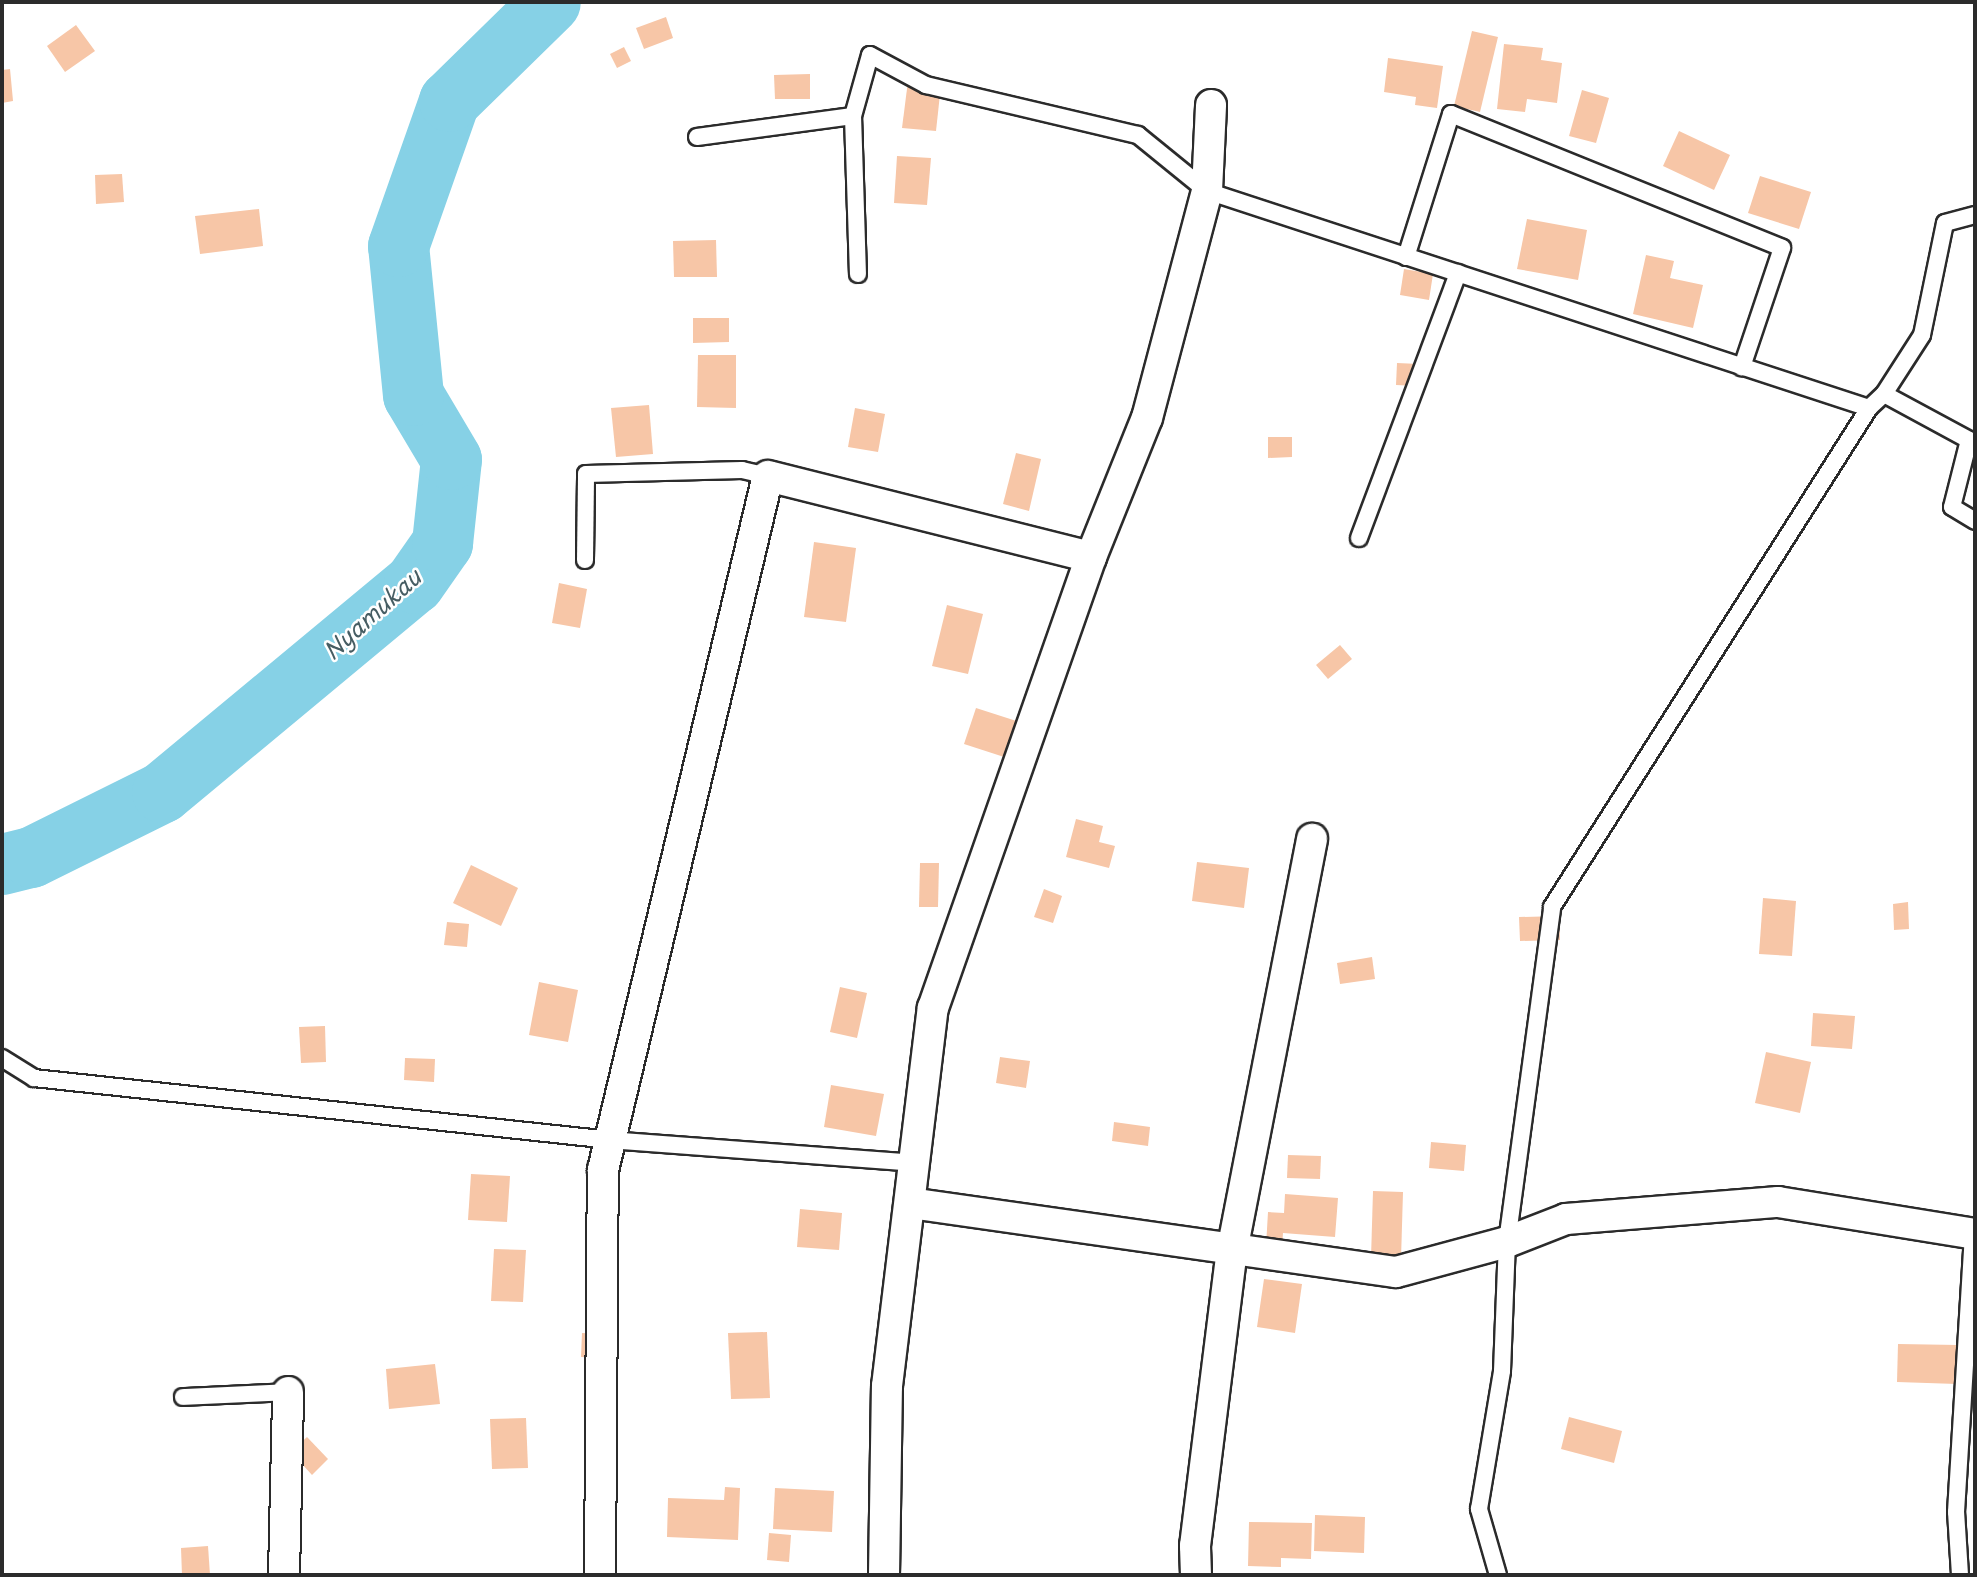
<!DOCTYPE html>
<html>
<head>
<meta charset="utf-8">
<style>
  body { margin:0 }
  #map { position:relative; width:1977px; height:1577px; overflow:hidden; background:#fff; font-family:"Playpen Sans",sans-serif }
  div>[style] { position:absolute }
  [style*='--x'] { left:calc(var(--x)*1px); top:calc(var(--y)*1px); width:calc(var(--w)*1px); rotate:calc(var(--a)*1deg) }
  .river>* { height:61px; margin:-30.5px; padding:0 30.5px; transform-origin:30.5px; border-radius:30.5px; background:#86d1e6 }
  .building>* { inset:0; background:#f7c6a7 }
  .roads { filter:drop-shadow(2px 0 #2b2b2b) drop-shadow(-2px 0 #2b2b2b) drop-shadow(0 2px #2b2b2b) drop-shadow(0 -2px #2b2b2b) }
  .service>* { height:16px; margin:-8px; padding:0 8px; transform-origin:8px; border-radius:8px; background:#fff }
  .minor>* { height:30px; margin:-15px; padding:0 15px; transform-origin:15px; border-radius:15px; background:#fff }
  span { translate:-50% -50%; white-space:nowrap; text-align:center; line-height:1.15; -webkit-text-stroke:5px #fff; paint-order:stroke }
  .water-label { font-size:23px; color:#465d63; font-style:italic }
  .frame { position:absolute; inset:0; border:4px solid #2b2b2b; pointer-events:none }
</style>
</head>
<body>
<div id="map">
  <div class="river">
    <i style="--x:2;--y:864;--w:30;--a:-14"></i>
    <i style="--x:31;--y:857;--w:146;--a:-26.4"></i>
    <i style="--x:162;--y:792;--w:327;--a:-39.7"></i>
    <i style="--x:414;--y:583;--w:49;--a:-55"></i>
    <i style="--x:442;--y:543;--w:84;--a:-83.9"></i>
    <i style="--x:451;--y:459;--w:74;--a:-120.7"></i>
    <i style="--x:413;--y:395;--w:150;--a:-95.7"></i>
    <i style="--x:398;--y:246;--w:154;--a:-70.6"></i>
    <i style="--x:449;--y:101;--w:141;--a:-44.4"></i>
  </div>
  <div class="building">
    <i style="clip-path:polygon(666px 17px,673px 38px,644px 49px,636px 28px)"></i>
    <i style="clip-path:polygon(76px 25px,95px 51px,65px 72px,47px 46px)"></i>
    <i style="clip-path:polygon(1472px 31px,1498px 37px,1480px 112px,1454px 106px)"></i>
    <i style="clip-path:polygon(1504px 44px,1543px 48px,1541px 60px,1562px 63px,1557px 103px,1527px 99px,1525px 112px,1497px 109px)"></i>
    <i style="clip-path:polygon(624px 47px,631px 61px,617px 68px,610px 54px)"></i>
    <i style="clip-path:polygon(1388px 58px,1443px 66px,1437px 108px,1415px 105px,1416px 97px,1384px 92px)"></i>
    <i style="clip-path:polygon(10px 69px,13px 101px,2px 103px,2px 70px)"></i>
    <i style="clip-path:polygon(810px 74px,810px 99px,775px 99px,774px 75px)"></i>
    <i style="clip-path:polygon(908px 81px,941px 85px,936px 131px,902px 128px)"></i>
    <i style="clip-path:polygon(1582px 90px,1609px 98px,1596px 143px,1569px 136px)"></i>
    <i style="clip-path:polygon(1679px 131px,1730px 155px,1714px 190px,1663px 166px)"></i>
    <i style="clip-path:polygon(897px 156px,931px 158px,927px 205px,894px 203px)"></i>
    <i style="clip-path:polygon(122px 174px,124px 202px,96px 204px,95px 175px)"></i>
    <i style="clip-path:polygon(1760px 176px,1811px 192px,1799px 229px,1748px 213px)"></i>
    <i style="clip-path:polygon(259px 209px,263px 246px,200px 254px,195px 216px)"></i>
    <i style="clip-path:polygon(1527px 219px,1587px 230px,1578px 280px,1517px 269px)"></i>
    <i style="clip-path:polygon(716px 240px,717px 277px,674px 277px,673px 241px)"></i>
    <i style="clip-path:polygon(1646px 255px,1674px 261px,1670px 278px,1703px 285px,1693px 328px,1633px 314px)"></i>
    <i style="clip-path:polygon(1404px 269px,1433px 274px,1429px 300px,1400px 295px)"></i>
    <i style="clip-path:polygon(693px 318px,729px 318px,729px 342px,693px 343px)"></i>
    <i style="clip-path:polygon(698px 355px,736px 355px,736px 408px,697px 407px)"></i>
    <i style="clip-path:polygon(1397px 363px,1419px 364px,1418px 386px,1396px 385px)"></i>
    <i style="clip-path:polygon(649px 405px,653px 454px,616px 457px,611px 408px)"></i>
    <i style="clip-path:polygon(855px 408px,885px 414px,878px 452px,848px 447px)"></i>
    <i style="clip-path:polygon(1268px 437px,1292px 437px,1292px 457px,1268px 458px)"></i>
    <i style="clip-path:polygon(1016px 453px,1041px 459px,1029px 511px,1003px 504px)"></i>
    <i style="clip-path:polygon(814px 542px,856px 548px,846px 622px,804px 617px)"></i>
    <i style="clip-path:polygon(559px 583px,587px 589px,580px 628px,552px 623px)"></i>
    <i style="clip-path:polygon(947px 605px,983px 614px,968px 674px,932px 666px)"></i>
    <i style="clip-path:polygon(1340px 645px,1352px 659px,1328px 679px,1316px 665px)"></i>
    <i style="clip-path:polygon(976px 708px,1044px 730px,1032px 766px,964px 744px)"></i>
    <i style="clip-path:polygon(1076px 819px,1103px 826px,1099px 842px,1115px 846px,1109px 868px,1066px 857px)"></i>
    <i style="clip-path:polygon(1197px 862px,1249px 868px,1244px 908px,1192px 901px)"></i>
    <i style="clip-path:polygon(920px 863px,939px 863px,938px 907px,919px 907px)"></i>
    <i style="clip-path:polygon(471px 865px,518px 888px,501px 926px,453px 903px)"></i>
    <i style="clip-path:polygon(1044px 889px,1062px 896px,1053px 923px,1034px 917px)"></i>
    <i style="clip-path:polygon(1763px 898px,1796px 901px,1792px 956px,1759px 954px)"></i>
    <i style="clip-path:polygon(1908px 902px,1909px 929px,1894px 930px,1893px 904px)"></i>
    <i style="clip-path:polygon(1559px 916px,1560px 940px,1520px 941px,1519px 917px)"></i>
    <i style="clip-path:polygon(447px 922px,469px 924px,467px 947px,444px 945px)"></i>
    <i style="clip-path:polygon(1372px 957px,1375px 979px,1340px 984px,1337px 963px)"></i>
    <i style="clip-path:polygon(539px 982px,578px 990px,568px 1042px,529px 1035px)"></i>
    <i style="clip-path:polygon(840px 987px,867px 993px,857px 1038px,830px 1032px)"></i>
    <i style="clip-path:polygon(1813px 1013px,1855px 1016px,1852px 1049px,1811px 1046px)"></i>
    <i style="clip-path:polygon(325px 1026px,326px 1062px,301px 1063px,299px 1027px)"></i>
    <i style="clip-path:polygon(1766px 1052px,1811px 1062px,1800px 1113px,1755px 1103px)"></i>
    <i style="clip-path:polygon(1000px 1057px,1030px 1061px,1026px 1088px,996px 1083px)"></i>
    <i style="clip-path:polygon(405px 1058px,435px 1059px,434px 1082px,404px 1080px)"></i>
    <i style="clip-path:polygon(831px 1085px,884px 1094px,876px 1136px,824px 1127px)"></i>
    <i style="clip-path:polygon(1114px 1122px,1150px 1127px,1148px 1146px,1112px 1141px)"></i>
    <i style="clip-path:polygon(1431px 1142px,1466px 1145px,1464px 1171px,1429px 1168px)"></i>
    <i style="clip-path:polygon(1288px 1155px,1321px 1156px,1320px 1179px,1287px 1178px)"></i>
    <i style="clip-path:polygon(471px 1174px,510px 1176px,507px 1222px,468px 1220px)"></i>
    <i style="clip-path:polygon(1373px 1191px,1403px 1192px,1401px 1259px,1371px 1258px)"></i>
    <i style="clip-path:polygon(1285px 1194px,1338px 1198px,1335px 1237px,1283px 1233px,1282px 1247px,1266px 1246px,1268px 1212px,1284px 1213px)"></i>
    <i style="clip-path:polygon(800px 1209px,842px 1213px,839px 1250px,797px 1247px)"></i>
    <i style="clip-path:polygon(494px 1249px,526px 1250px,523px 1302px,491px 1301px)"></i>
    <i style="clip-path:polygon(1264px 1279px,1302px 1284px,1295px 1333px,1257px 1327px)"></i>
    <i style="clip-path:polygon(767px 1332px,770px 1398px,731px 1399px,728px 1333px)"></i>
    <i style="clip-path:polygon(582px 1333px,603px 1334px,602px 1358px,581px 1357px)"></i>
    <i style="clip-path:polygon(1898px 1344px,1958px 1345px,1957px 1384px,1897px 1382px)"></i>
    <i style="clip-path:polygon(435px 1364px,440px 1404px,389px 1409px,386px 1369px)"></i>
    <i style="clip-path:polygon(1569px 1417px,1622px 1431px,1614px 1463px,1561px 1449px)"></i>
    <i style="clip-path:polygon(526px 1418px,528px 1468px,492px 1469px,490px 1419px)"></i>
    <i style="clip-path:polygon(307px 1437px,328px 1459px,312px 1475px,291px 1452px)"></i>
    <i style="clip-path:polygon(725px 1487px,740px 1488px,738px 1540px,667px 1537px,668px 1498px,724px 1500px)"></i>
    <i style="clip-path:polygon(775px 1488px,834px 1491px,832px 1532px,773px 1529px)"></i>
    <i style="clip-path:polygon(1315px 1515px,1365px 1517px,1364px 1553px,1314px 1551px)"></i>
    <i style="clip-path:polygon(1249px 1522px,1312px 1523px,1311px 1559px,1281px 1558px,1281px 1567px,1248px 1566px)"></i>
    <i style="clip-path:polygon(769px 1533px,791px 1535px,789px 1562px,767px 1560px)"></i>
    <i style="clip-path:polygon(208px 1546px,210px 1575px,182px 1575px,181px 1548px)"></i>
  </div>
  <div class="roads">
    <div class="service">
      <i style="--x:853;--y:116;--w:158;--a:88.2"></i>
      <i style="--x:697;--y:137;--w:157;--a:-7.7"></i>
      <i style="--x:853;--y:116;--w:63;--a:-74.4"></i>
      <i style="--x:870;--y:55;--w:64;--a:28.2"></i>
      <i style="--x:926;--y:85;--w:218;--a:13.3"></i>
      <i style="--x:1138;--y:135;--w:89;--a:39.1"></i>
      <i style="--x:1207;--y:191;--w:697;--a:18.15"></i>
      <i style="--x:1869;--y:408;--w:21;--a:-43"></i>
      <i style="--x:1884;--y:394;--w:70;--a:-57.2"></i>
      <i style="--x:1922;--y:335;--w:114;--a:-78.4"></i>
      <i style="--x:1945;--y:223;--w:31;--a:-15"></i>
      <i style="--x:1406;--y:257;--w:150;--a:-72.5"></i>
      <i style="--x:1451;--y:114;--w:357;--a:22"></i>
      <i style="--x:1782;--y:248;--w:126;--a:108.6"></i>
      <i style="--x:1884;--y:394;--w:97;--a:28.4"></i>
      <i style="--x:1969;--y:440;--w:69;--a:104.2"></i>
      <i style="--x:1952;--y:507;--w:27;--a:31"></i>
      <i style="--x:1359;--y:538;--w:283;--a:-69.5"></i>
      <i style="--x:585;--y:560;--w:86;--a:-89.3"></i>
      <i style="--x:586;--y:474;--w:156;--a:-1.5"></i>
      <i style="--x:742;--y:470;--w:27;--a:13"></i>
      <i style="--x:2;--y:1058;--w:38;--a:32"></i>
      <i style="--x:34;--y:1078;--w:579;--a:6.14"></i>
      <i style="--x:610;--y:1140;--w:306;--a:4.3"></i>
      <i style="--x:183;--y:1397;--w:105;--a:-2.7"></i>
      <i style="--x:1498;--y:1575;--w:69;--a:-106.1"></i>
      <i style="--x:1479;--y:1509;--w:140;--a:-80.5"></i>
      <i style="--x:1502;--y:1371;--w:129;--a:-87.8"></i>
      <i style="--x:1507;--y:1242;--w:338;--a:-82.3"></i>
      <i style="--x:1552;--y:907;--w:591;--a:-57.57"></i>
      <i style="--x:1960;--y:1575;--w:63;--a:-93.6"></i>
      <i style="--x:1956;--y:1512;--w:279;--a:-86.5"></i>
    </div>
    <div class="minor">
      <i style="--x:910;--y:1203;--w:491;--a:8.1"></i>
      <i style="--x:1396;--y:1272;--w:115;--a:-15.1"></i>
      <i style="--x:1507;--y:1242;--w:63;--a:-21.3"></i>
      <i style="--x:1566;--y:1219;--w:213;--a:-4.6"></i>
      <i style="--x:1778;--y:1202;--w:200;--a:9.2"></i>
      <i style="--x:284;--y:1575;--w:183;--a:-88.7"></i>
      <i style="--x:600;--y:1575;--w:405;--a:-89.6"></i>
      <i style="--x:603;--y:1170;--w:713;--a:-76.63"></i>
      <i style="--x:768;--y:476;--w:333;--a:14.1"></i>
      <i style="--x:884;--y:1575;--w:189;--a:-89.1"></i>
      <i style="--x:887;--y:1386;--w:381;--a:-83.1"></i>
      <i style="--x:933;--y:1008;--w:478;--a:-70.7"></i>
      <i style="--x:1091;--y:557;--w:150;--a:-68.1"></i>
      <i style="--x:1147;--y:418;--w:235;--a:-75.2"></i>
      <i style="--x:1207;--y:191;--w:86;--a:-87.3"></i>
      <i style="--x:1196;--y:1575;--w:29;--a:-92"></i>
      <i style="--x:1195;--y:1546;--w:297;--a:-82.9"></i>
      <i style="--x:1232;--y:1251;--w:420;--a:-79"></i>
    </div>
  </div>
  <div class="water-label">
    <span style="left:372px;top:614px;rotate:-42deg">Nyamukau</span>
  </div>
  <div class="frame"></div>
</div>
</body>
</html>
